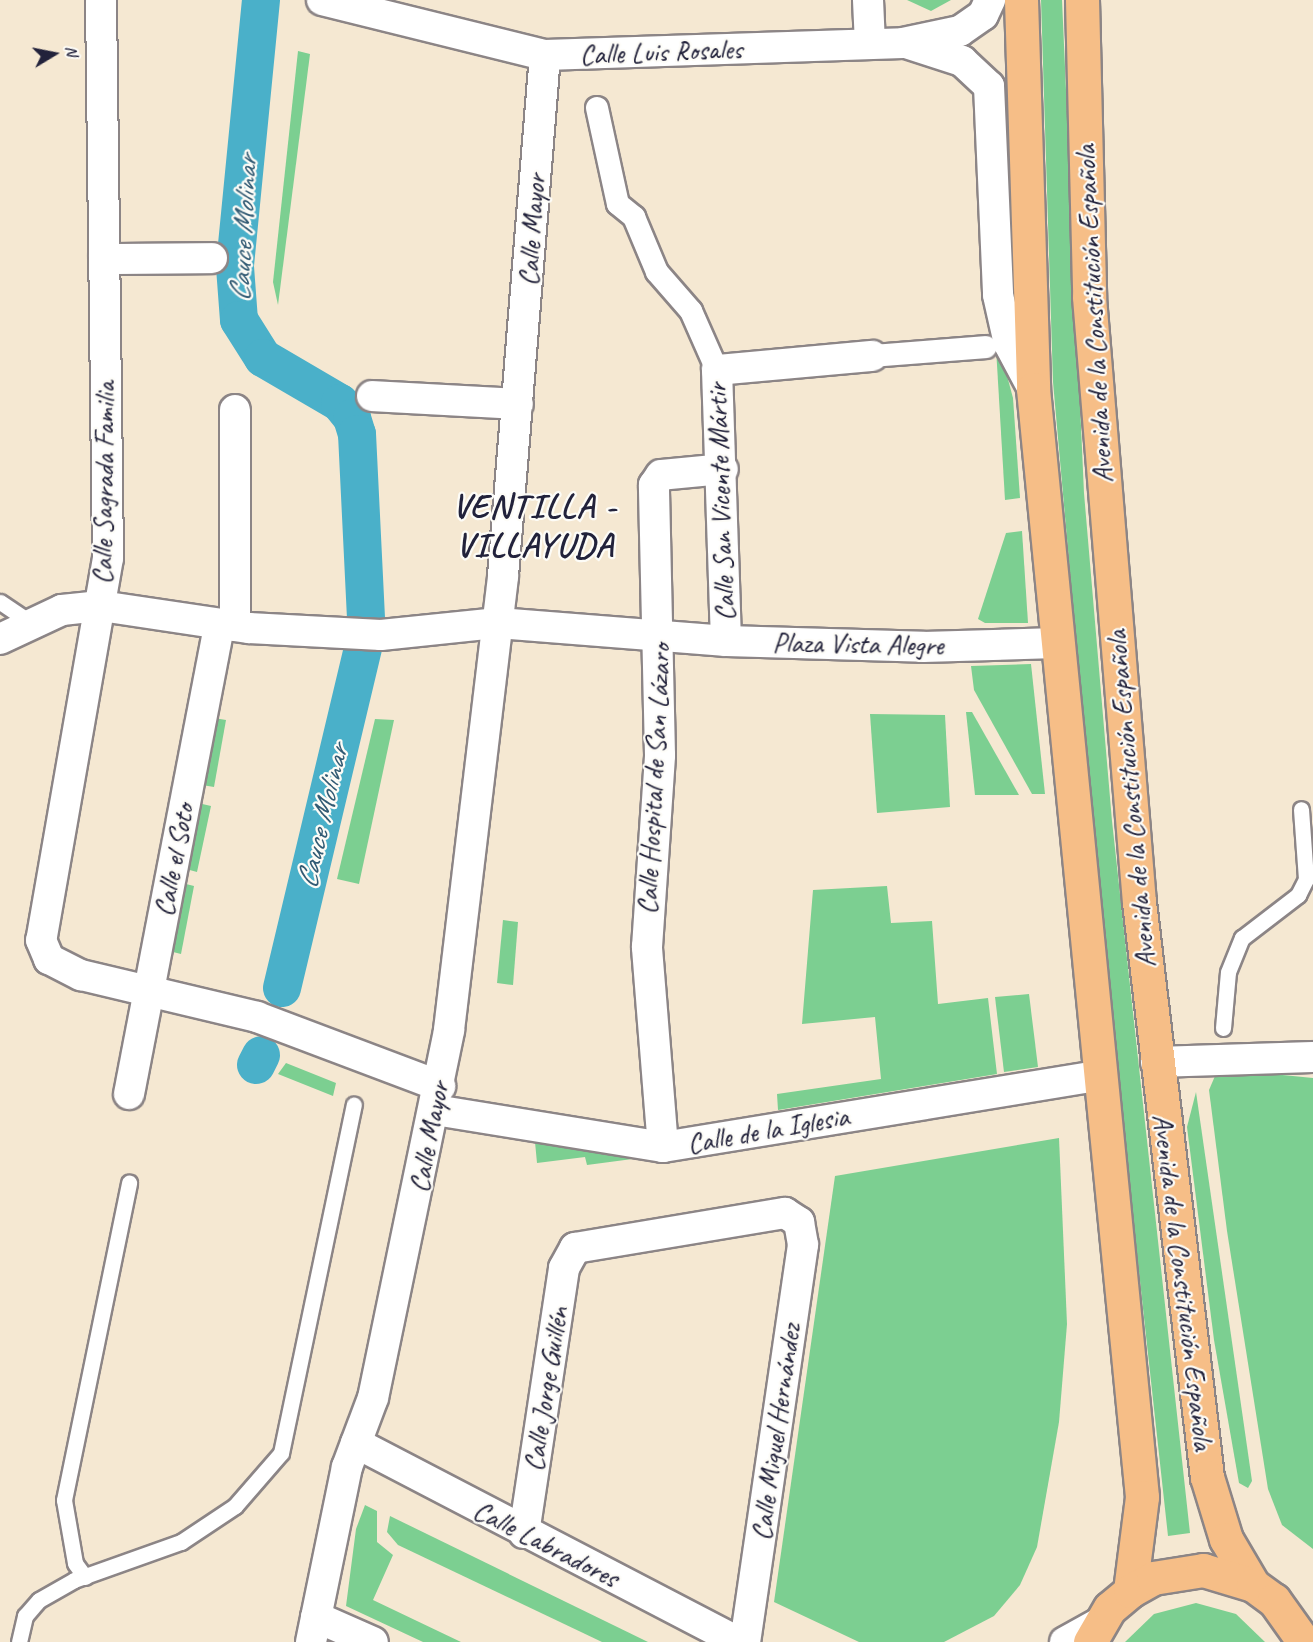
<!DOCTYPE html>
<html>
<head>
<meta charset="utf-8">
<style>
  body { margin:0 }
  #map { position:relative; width:1313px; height:1642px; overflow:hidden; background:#f5e8d2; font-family:Caveat,sans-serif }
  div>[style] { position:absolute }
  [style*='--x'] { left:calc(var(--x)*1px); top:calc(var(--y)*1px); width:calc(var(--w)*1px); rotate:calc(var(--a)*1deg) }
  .green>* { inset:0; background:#7ccf91 }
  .canal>* { height:38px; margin:-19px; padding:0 19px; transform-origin:19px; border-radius:19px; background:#4ab0c9 }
  .roads { filter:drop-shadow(2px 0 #8c8586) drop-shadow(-2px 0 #8c8586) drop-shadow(0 2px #8c8586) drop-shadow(0 -2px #8c8586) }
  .service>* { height:15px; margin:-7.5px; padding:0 7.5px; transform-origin:7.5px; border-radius:7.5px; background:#fff }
  .pedestrian>* { height:22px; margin:-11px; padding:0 11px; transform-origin:11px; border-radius:11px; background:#fff }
  .minor>* { height:30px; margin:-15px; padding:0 15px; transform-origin:15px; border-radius:15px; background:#fff }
  .trunk>* { height:33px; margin:-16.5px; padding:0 16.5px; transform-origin:16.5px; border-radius:16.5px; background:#f6be87 }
  span { translate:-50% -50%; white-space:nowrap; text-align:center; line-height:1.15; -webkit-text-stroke:4.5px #fdfcf7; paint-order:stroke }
  .street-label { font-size:28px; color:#22223b }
  .water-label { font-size:30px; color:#325b74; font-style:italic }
  .district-label { font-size:34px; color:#22223b; font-weight:700; letter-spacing:1.5px }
  .north { position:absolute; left:24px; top:24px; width:60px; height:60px; -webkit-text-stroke:4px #fdfcf7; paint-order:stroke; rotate:80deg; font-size:16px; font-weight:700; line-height:24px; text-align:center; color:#22223b }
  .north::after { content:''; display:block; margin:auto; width:21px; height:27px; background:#22223b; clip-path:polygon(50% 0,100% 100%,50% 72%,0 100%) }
</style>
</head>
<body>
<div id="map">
  <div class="green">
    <i style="clip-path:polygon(907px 0,951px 0,931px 11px)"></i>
    <i style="clip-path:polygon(1041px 0,1062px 0,1084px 493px,1112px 821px,1190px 1533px,1168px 1536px,1104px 953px,1053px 382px)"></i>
    <i style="clip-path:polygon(298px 51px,310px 54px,278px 305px,273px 282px)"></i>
    <i style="clip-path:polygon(995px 331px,1013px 398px,1020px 498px,1005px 500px)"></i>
    <i style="clip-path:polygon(1022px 531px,1028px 623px,985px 623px,978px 619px,1006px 533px)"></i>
    <i style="clip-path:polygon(1031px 664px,1045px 794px,1032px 794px,974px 690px,971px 666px)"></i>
    <i style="clip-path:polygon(966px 712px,972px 712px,1019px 795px,975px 795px)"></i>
    <i style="clip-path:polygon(870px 714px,945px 715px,950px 807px,877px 813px)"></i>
    <i style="clip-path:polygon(214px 718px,226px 720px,214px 787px,202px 785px)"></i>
    <i style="clip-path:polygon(375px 719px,394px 720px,359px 884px,337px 879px)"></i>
    <i style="clip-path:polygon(198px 803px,211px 806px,197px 872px,186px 869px)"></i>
    <i style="clip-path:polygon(182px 883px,194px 886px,181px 954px,169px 951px)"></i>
    <i style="clip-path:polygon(887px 886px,891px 923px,932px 921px,938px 1004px,988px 998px,997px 1074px,778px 1110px,777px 1094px,881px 1079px,875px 1017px,802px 1024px,813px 890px)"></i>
    <i style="clip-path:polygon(503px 920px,518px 922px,513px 985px,497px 983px)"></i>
    <i style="clip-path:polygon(1029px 994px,1038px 1067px,1004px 1072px,995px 997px)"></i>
    <i style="clip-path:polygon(286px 1063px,336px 1083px,333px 1096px,278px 1074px)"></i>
    <i style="clip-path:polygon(1252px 1072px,1313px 1078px,1313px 1549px,1282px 1525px,1268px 1489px,1227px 1231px,1209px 1090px,1215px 1076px)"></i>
    <i style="clip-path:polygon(1196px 1092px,1252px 1481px,1248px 1488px,1239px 1483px,1214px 1340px,1187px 1127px)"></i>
    <i style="clip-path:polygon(1059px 1138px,1067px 1324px,1059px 1422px,1037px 1547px,1020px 1585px,994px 1616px,944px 1642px,859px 1642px,774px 1602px,835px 1176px)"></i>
    <i style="clip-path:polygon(535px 1142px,640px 1158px,587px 1165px,585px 1157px,537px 1163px)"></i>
    <i style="clip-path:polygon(365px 1505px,377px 1511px,377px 1542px,393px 1555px,373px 1600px,461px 1642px,423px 1642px,346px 1606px,356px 1529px)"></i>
    <i style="clip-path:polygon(390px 1516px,648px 1642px,602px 1642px,398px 1545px,387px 1532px)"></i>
    <i style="clip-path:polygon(1196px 1603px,1236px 1614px,1265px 1642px,1125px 1642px,1154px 1614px)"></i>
  </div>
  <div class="canal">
    <i style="--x:261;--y:0;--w:268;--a:95.6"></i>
    <i style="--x:235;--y:267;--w:53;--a:85.7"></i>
    <i style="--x:239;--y:320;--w:45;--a:57.7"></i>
    <i style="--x:263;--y:358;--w:89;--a:30.3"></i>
    <i style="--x:340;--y:403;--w:19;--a:51"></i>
    <i style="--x:352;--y:418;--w:17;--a:73"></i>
    <i style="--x:357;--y:434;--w:184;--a:87.2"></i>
    <i style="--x:282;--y:988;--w:350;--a:-76.6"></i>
    <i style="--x:256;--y:1065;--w:11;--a:-63"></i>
  </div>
  <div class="roads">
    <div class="service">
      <i style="--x:0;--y:602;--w:36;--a:34"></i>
      <i style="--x:1223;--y:1028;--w:56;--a:-84.9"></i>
      <i style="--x:1228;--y:972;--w:37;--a:-68"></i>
      <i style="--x:1242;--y:938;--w:71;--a:-37.5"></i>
      <i style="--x:1298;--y:895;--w:18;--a:-63"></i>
      <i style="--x:1306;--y:879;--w:70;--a:-94.1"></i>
      <i style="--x:85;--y:1577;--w:17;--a:-126"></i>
      <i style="--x:75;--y:1563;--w:64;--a:-99.9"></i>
      <i style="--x:64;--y:1500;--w:324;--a:-78.4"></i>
      <i style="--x:19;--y:1642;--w:27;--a:-77"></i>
      <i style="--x:25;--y:1616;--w:21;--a:-49"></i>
      <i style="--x:39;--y:1600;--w:40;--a:-29.7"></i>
      <i style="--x:74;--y:1580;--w:114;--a:-19.6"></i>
      <i style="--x:181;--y:1542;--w:65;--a:-33.7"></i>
      <i style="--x:235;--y:1506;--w:70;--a:-49"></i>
      <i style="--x:281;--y:1453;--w:356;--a:-78.2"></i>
    </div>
    <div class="pedestrian">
      <i style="--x:597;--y:108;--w:98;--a:77.7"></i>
      <i style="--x:618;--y:204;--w:21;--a:39"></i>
      <i style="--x:634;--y:217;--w:60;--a:67.3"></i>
      <i style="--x:657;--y:272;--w:52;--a:48.9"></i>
      <i style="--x:691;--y:311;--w:64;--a:66.2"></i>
      <i style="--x:872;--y:356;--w:114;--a:-4.5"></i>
    </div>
    <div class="minor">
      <i style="--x:101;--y:0;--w:558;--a:89.28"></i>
      <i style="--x:108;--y:558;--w:388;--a:99.9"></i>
      <i style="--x:41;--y:940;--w:21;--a:67"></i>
      <i style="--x:49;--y:959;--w:36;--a:27"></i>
      <i style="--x:81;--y:975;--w:181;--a:13.4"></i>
      <i style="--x:257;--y:1017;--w:196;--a:20.7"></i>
      <i style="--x:322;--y:0;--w:230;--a:13.9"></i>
      <i style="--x:545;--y:55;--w:358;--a:-1.9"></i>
      <i style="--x:903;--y:43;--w:58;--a:-11.9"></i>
      <i style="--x:960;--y:31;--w:28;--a:-35"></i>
      <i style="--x:983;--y:15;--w:17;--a:-65"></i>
      <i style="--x:868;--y:0;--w:44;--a:87.4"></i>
      <i style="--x:909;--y:44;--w:56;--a:17.8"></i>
      <i style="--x:962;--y:61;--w:37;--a:43"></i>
      <i style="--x:989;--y:86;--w:209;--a:87.5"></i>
      <i style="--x:998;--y:295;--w:50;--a:77.3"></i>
      <i style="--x:1009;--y:344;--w:51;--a:61.9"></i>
      <i style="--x:104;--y:259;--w:108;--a:-0.5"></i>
      <i style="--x:372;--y:396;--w:146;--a:3.1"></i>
      <i style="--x:235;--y:626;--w:216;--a:-90"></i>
      <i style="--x:0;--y:639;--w:68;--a:-25.1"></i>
      <i style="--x:62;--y:610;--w:39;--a:-6"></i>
      <i style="--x:101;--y:606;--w:150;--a:8.5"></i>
      <i style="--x:249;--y:628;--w:132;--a:3"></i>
      <i style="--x:381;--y:635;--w:118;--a:-5.9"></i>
      <i style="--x:498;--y:623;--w:229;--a:4.5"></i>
      <i style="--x:726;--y:641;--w:197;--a:1.7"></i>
      <i style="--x:923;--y:647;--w:133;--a:-1.7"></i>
      <i style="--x:726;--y:641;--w:271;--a:-91.9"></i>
      <i style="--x:717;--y:370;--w:156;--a:-5.2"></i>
      <i style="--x:1156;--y:1062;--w:157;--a:-1.8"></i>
      <i style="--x:129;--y:1094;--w:478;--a:-79.1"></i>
      <i style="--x:435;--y:1110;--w:231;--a:9.2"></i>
      <i style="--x:663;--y:1147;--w:444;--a:-9.3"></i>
      <i style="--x:663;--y:1147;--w:201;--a:-94.6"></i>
      <i style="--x:647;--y:947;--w:192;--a:-86.1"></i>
      <i style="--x:660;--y:755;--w:270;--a:-91.3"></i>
      <i style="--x:654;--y:485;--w:12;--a:-55"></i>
      <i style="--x:661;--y:475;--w:62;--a:-5.5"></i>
      <i style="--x:356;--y:1443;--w:431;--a:27.5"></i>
      <i style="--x:524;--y:1533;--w:268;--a:-81.4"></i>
      <i style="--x:564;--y:1268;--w:23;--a:-61"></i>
      <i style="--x:575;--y:1248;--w:213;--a:-9.5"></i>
      <i style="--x:785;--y:1213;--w:17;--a:33"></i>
      <i style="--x:799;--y:1222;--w:23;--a:80"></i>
      <i style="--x:803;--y:1245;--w:401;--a:98.3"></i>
      <i style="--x:316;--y:1617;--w:62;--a:23.7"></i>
      <i style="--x:311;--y:1642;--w:179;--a:-78.4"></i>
      <i style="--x:347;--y:1467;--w:74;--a:-69.4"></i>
      <i style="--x:373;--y:1398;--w:376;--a:-78.3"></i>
      <i style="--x:449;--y:1030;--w:457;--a:-83.2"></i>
      <i style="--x:503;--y:576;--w:523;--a:-85.39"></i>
      <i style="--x:1065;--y:1642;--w:39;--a:-29"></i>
    </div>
    <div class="trunk">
      <i style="--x:1021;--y:0;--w:389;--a:88.2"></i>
      <i style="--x:1033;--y:389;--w:1113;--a:84.38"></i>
      <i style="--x:1142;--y:1497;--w:95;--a:97.3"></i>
      <i style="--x:1082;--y:0;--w:297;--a:88.6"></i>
      <i style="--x:1089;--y:297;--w:607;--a:85.28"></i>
      <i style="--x:1139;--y:902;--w:579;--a:83.26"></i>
      <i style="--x:1207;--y:1477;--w:65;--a:73"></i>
      <i style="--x:1226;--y:1539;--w:53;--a:59.6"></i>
      <i style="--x:1090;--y:1642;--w:39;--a:-60"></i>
      <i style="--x:1110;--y:1608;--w:26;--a:-40"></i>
      <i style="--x:1130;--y:1591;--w:26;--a:-29"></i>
      <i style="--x:1153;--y:1578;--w:51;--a:-9.1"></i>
      <i style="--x:1203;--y:1570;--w:52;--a:16.7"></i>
      <i style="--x:1253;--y:1585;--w:26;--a:36"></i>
      <i style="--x:1274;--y:1600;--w:52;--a:54.5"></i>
    </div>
  </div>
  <div class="street-label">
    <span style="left:661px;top:52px;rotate:-2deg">Calle Luis Rosales</span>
    <span style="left:532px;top:230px;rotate:-86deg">Calle Mayor</span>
    <span style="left:1094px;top:314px;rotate:-93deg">Avenida de la Constitución Española</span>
    <span style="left:104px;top:483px;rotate:-89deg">Calle Sagrada Familia</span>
    <span style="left:721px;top:502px;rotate:-92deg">Calle San Vicente Mártir</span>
    <span style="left:858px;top:644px;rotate:1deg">Plaza Vista Alegre</span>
    <span style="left:654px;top:779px;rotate:-87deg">Calle Hospital de San Lázaro</span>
    <span style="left:1131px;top:799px;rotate:-95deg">Avenida de la Constitución Española</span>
    <span style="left:174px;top:860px;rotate:-79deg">Calle el Soto</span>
    <span style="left:768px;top:1130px;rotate:-10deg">Calle de la Iglesia</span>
    <span style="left:429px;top:1137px;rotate:-79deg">Calle Mayor</span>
    <span style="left:1183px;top:1282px;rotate:83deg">Avenida de la Constitución Española</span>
    <span style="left:546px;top:1389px;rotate:-81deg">Calle Jorge Guillén</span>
    <span style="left:776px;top:1432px;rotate:-82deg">Calle Miguel Hernández</span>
    <span style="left:546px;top:1544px;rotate:27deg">Calle Labradores</span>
  </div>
  <div class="water-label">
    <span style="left:243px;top:229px;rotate:-87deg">Cauce Molinar</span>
    <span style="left:322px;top:817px;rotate:-77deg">Cauce Molinar</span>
  </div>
  <div class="district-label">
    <span style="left:535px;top:525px">VENTILLA -<br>VILLAYUDA</span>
  </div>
  <div class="north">N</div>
</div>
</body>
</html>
